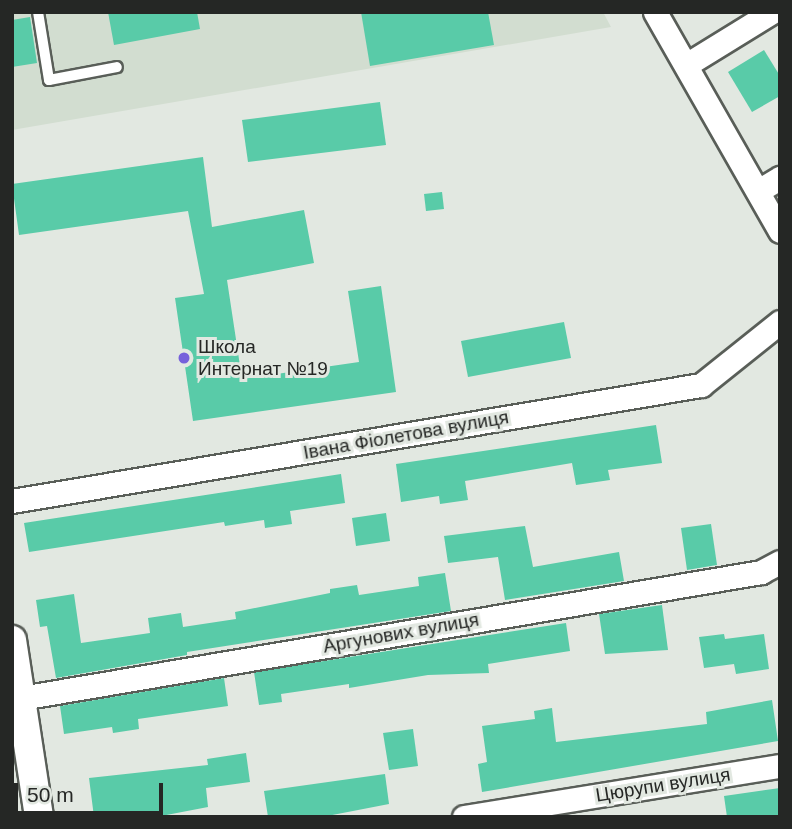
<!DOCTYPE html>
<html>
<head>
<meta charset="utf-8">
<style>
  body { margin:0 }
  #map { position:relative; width:792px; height:829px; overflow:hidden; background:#e2e8e1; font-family:Helvetica,sans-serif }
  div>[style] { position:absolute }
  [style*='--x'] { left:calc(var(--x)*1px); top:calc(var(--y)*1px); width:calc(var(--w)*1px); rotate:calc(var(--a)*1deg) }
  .built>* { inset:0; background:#d2ddd0 }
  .building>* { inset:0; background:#59cba8 }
  .roads { filter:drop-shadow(2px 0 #595e58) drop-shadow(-2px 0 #595e58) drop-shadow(0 2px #595e58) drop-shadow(0 -2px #595e58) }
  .service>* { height:10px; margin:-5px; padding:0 5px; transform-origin:5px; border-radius:5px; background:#fff }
  .minor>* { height:23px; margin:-11.5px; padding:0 11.5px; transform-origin:11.5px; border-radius:11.5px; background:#fff }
  .tertiary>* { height:28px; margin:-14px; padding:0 14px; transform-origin:14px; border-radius:14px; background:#fff }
  .dots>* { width:19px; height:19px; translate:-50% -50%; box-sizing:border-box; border:4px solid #e2e8e1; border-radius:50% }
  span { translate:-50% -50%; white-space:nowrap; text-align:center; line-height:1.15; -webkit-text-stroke:6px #e2e8e1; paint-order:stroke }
  .poi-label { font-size:19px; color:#252725 }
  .left { translate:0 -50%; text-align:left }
  .street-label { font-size:19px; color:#252725 }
  .frame { position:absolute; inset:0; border:14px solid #252725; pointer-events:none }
  .scale { position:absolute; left:14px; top:783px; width:149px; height:32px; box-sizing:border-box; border:4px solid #252725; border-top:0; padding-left:9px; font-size:21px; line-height:24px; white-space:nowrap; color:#252725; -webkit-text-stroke:5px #e2e8e1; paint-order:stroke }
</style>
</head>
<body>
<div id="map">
  <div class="built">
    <i style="clip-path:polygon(12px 12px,603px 12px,611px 27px,12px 130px)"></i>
  </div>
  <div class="building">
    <i style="clip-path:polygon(108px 12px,197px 12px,200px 29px,114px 45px)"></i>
    <i style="clip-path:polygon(361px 12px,488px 12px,494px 45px,370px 66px)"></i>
    <i style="clip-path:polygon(30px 17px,37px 63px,12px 67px,12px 20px)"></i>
    <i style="clip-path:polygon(764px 50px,780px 76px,780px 96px,752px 112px,728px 72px)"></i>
    <i style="clip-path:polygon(380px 102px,386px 145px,248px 162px,242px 120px)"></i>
    <i style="clip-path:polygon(203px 157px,212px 227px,304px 210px,314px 263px,227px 280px,242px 379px,359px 362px,348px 291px,381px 286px,396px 392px,193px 421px,175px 298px,204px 294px,188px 211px,19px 235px,12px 184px)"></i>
    <i style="clip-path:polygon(442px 192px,444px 209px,426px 211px,424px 194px)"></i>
    <i style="clip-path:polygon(564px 322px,571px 358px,468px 377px,461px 341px)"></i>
    <i style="clip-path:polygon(656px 425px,662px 463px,608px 470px,610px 480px,576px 485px,572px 463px,465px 481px,468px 500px,440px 504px,439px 496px,401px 502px,396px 464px)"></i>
    <i style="clip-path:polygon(341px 474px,345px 503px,290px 511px,292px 524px,265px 528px,264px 520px,225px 526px,224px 522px,29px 552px,24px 523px)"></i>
    <i style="clip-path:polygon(386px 513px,390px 541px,356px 546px,352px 518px)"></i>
    <i style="clip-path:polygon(711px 524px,717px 565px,687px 570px,681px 528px)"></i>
    <i style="clip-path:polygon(525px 526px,533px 567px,619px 552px,624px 581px,505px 600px,498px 557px,448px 563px,444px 536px)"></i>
    <i style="clip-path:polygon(445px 573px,451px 611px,187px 652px,187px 655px,56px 678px,47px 626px,40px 627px,36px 600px,74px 594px,81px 643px,150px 633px,148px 618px,181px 613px,183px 627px,236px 619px,235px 612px,330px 593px,330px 589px,357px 585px,359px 595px,419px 586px,418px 577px)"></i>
    <i style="clip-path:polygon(662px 605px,668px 650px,605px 654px,599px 614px)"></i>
    <i style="clip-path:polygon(566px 623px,570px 651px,488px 664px,489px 673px,428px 675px,349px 688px,349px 684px,281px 694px,282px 702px,259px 705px,254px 672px)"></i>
    <i style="clip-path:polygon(724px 634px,725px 639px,764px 634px,769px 669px,736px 674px,734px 664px,704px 668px,699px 637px)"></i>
    <i style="clip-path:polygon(224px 678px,228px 706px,138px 719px,139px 729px,113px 733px,112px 727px,64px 734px,60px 706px)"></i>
    <i style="clip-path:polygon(772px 700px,778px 741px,482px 792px,478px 764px,487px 762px,482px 726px,535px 719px,534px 711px,552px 708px,556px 742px,707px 724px,706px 712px)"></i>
    <i style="clip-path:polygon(413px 729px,418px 766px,389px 770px,383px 733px)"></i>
    <i style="clip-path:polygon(246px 753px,250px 782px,206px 788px,208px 807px,156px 817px,94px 817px,89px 778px,208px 765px,207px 759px)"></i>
    <i style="clip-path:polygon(385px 774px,389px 804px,322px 817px,268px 817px,264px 791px)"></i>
    <i style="clip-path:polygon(780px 788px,780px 817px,727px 817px,724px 796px)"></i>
  </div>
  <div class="roads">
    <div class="service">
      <i style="--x:38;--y:12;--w:69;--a:80.8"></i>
      <i style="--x:49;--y:80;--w:69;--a:-10.8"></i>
    </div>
    <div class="minor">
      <i style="--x:655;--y:12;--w:252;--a:60.3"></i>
      <i style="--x:686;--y:65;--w:101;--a:-31.6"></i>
      <i style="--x:758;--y:191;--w:26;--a:-31"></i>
      <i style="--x:12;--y:501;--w:699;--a:-9.56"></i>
      <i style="--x:701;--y:385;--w:101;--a:-38.6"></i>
      <i style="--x:21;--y:698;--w:751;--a:-9.66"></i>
      <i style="--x:761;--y:572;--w:21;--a:-28"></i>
      <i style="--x:464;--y:817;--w:320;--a:-9.2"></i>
    </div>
    <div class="tertiary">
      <i style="--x:12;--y:640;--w:179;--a:81.3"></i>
    </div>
  </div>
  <div class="dots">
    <i style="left:184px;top:358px;background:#7661db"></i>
  </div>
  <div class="poi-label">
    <span class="left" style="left:198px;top:358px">Школа<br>Интернат №19</span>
  </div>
  <div class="street-label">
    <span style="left:406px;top:435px;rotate:-10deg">Івана Фіолетова вулиця</span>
    <span style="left:401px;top:633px;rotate:-10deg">Аргунових вулиця</span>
    <span style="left:663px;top:785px;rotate:-9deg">Цюрупи вулиця</span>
  </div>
  <div class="frame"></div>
  <div class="scale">50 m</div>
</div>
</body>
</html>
